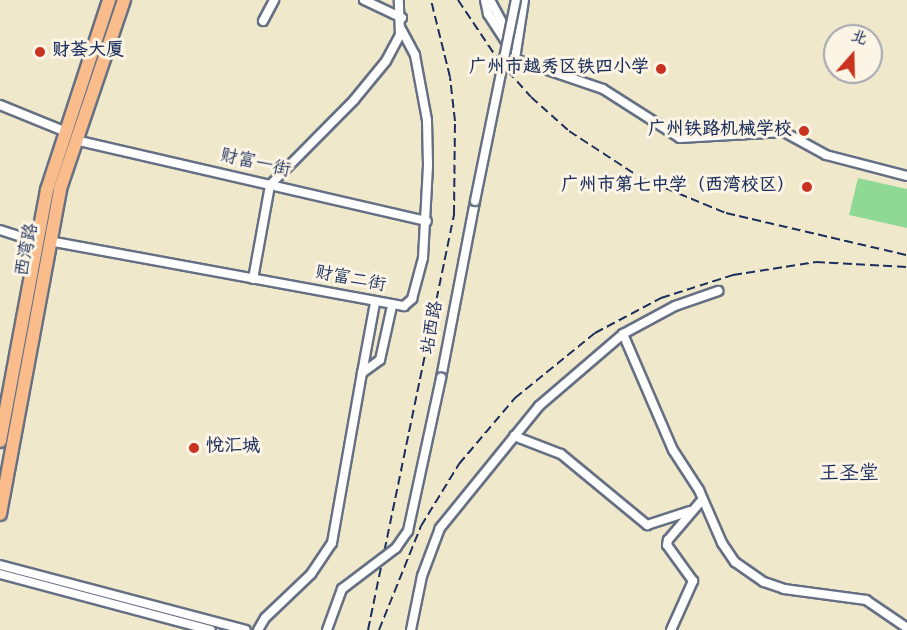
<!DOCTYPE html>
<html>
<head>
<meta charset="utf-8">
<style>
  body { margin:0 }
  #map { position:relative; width:907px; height:630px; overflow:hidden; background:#f0e8cb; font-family:Dekko,"LXGW WenKai TC",sans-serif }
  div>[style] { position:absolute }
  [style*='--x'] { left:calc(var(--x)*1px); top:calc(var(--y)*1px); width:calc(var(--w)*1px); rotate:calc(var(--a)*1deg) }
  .green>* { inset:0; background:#8fd995 }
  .roads { filter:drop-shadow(2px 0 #667084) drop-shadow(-2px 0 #667084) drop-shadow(0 2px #667084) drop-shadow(0 -2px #667084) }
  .street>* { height:8px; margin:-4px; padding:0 4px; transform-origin:4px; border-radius:4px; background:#fff }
  .primary>* { height:12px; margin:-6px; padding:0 6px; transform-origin:6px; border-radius:6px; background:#f9bc8a }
  .rail>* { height:2px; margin-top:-1px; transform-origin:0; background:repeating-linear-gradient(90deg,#1b2f5e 0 9px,transparent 0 13.5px) }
  .bridges { filter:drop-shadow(2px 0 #667084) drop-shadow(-2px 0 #667084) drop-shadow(0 2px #667084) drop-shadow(0 -2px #667084) }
  .street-bridge>* { height:8px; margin:-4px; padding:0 4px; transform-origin:4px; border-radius:4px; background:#fff }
  .dots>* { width:16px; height:16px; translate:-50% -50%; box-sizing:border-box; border:3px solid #fcf5e5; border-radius:50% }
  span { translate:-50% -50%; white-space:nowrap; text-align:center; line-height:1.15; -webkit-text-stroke:6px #fcf5e5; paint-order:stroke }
  .poi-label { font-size:18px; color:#1b2f5e; font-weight:700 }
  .left { translate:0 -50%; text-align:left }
  .right { translate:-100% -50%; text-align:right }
  .street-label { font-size:18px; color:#1b2f5e }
  .neighbourhood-label { font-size:20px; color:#1b2f5e }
  .north { position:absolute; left:823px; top:24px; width:60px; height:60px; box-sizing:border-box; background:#fcf5e5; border:2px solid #a2a6af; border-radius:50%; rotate:20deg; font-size:16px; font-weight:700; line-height:24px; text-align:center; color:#1b2f5e }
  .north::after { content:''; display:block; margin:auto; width:21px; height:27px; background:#c8321e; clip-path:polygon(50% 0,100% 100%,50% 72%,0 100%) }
</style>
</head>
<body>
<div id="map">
  <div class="green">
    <i style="clip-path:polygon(858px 178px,907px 189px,907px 228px,849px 215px)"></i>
  </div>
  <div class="roads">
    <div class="street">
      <i style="--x:364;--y:0;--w:42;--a:25.3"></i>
      <i style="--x:485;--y:0;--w:14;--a:78"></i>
      <i style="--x:488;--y:14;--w:35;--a:57"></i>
      <i style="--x:490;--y:0;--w:44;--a:61.7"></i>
      <i style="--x:524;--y:0;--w:60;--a:98.7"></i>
      <i style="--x:515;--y:59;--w:93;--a:18.8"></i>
      <i style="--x:603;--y:89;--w:91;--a:32.5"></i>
      <i style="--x:680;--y:138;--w:104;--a:-3.3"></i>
      <i style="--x:784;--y:132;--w:48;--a:28.7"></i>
      <i style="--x:826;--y:155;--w:84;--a:14.5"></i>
      <i style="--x:263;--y:21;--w:24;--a:-62"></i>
      <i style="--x:0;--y:105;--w:69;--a:22.1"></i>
      <i style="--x:75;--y:140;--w:361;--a:13"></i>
      <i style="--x:0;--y:230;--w:39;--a:18"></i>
      <i style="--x:49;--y:241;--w:361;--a:10.4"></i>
      <i style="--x:404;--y:306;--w:11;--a:-41"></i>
      <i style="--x:412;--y:299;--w:42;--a:-75"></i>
      <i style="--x:423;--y:258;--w:93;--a:-86.9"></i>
      <i style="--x:428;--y:165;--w:45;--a:-91.3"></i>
      <i style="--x:427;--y:120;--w:66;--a:-100.5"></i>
      <i style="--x:415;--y:55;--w:30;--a:-118"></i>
      <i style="--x:253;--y:279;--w:96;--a:-79.7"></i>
      <i style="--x:270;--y:185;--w:120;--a:-45.3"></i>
      <i style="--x:354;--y:100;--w:50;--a:-50.6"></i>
      <i style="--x:386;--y:61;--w:30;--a:-62"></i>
      <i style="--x:400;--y:35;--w:35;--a:-92"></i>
      <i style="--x:623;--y:334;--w:126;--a:66.7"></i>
      <i style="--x:673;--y:450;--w:48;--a:57"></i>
      <i style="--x:699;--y:490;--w:58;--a:66.5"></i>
      <i style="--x:722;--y:543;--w:23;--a:56"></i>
      <i style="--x:735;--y:562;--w:35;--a:35"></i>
      <i style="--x:764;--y:582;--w:21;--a:19"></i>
      <i style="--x:784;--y:589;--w:83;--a:7.6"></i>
      <i style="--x:866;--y:600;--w:50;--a:34.3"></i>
      <i style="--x:362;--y:373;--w:71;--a:-79.5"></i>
      <i style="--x:441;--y:378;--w:180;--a:-79.1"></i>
      <i style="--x:514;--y:436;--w:50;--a:21"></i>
      <i style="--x:561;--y:454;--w:112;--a:39.5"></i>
      <i style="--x:647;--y:525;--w:45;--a:-18"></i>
      <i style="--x:0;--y:565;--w:254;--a:14.8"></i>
      <i style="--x:0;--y:574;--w:218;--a:14.9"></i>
      <i style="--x:258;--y:630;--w:14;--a:-60"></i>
      <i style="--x:265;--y:618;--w:64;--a:-43.7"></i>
      <i style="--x:311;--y:574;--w:37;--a:-56"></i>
      <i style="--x:332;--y:543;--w:173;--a:-80"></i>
      <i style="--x:362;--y:373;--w:22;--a:-36"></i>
      <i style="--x:380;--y:360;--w:55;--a:-77.5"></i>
      <i style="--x:411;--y:630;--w:55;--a:-78.5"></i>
      <i style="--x:422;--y:576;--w:51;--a:-69.4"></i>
      <i style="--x:440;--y:528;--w:157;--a:-50.9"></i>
      <i style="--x:539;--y:406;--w:111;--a:-40.6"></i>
      <i style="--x:623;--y:334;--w:59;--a:-28.3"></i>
      <i style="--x:675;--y:306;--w:46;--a:-19.2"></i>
      <i style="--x:671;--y:630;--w:54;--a:-65.8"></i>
      <i style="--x:693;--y:581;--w:44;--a:-125.8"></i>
      <i style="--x:667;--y:545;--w:5;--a:-79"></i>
      <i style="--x:668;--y:540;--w:52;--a:-49.6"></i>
    </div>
    <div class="primary">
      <i style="--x:0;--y:441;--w:255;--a:-79.4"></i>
      <i style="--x:47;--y:190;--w:200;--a:-71.9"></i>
      <i style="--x:0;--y:514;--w:330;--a:-79.5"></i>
      <i style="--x:60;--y:189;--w:200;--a:-71.3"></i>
    </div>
  </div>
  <div class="rail">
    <i style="--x:458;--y:0;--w:73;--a:56.1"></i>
    <i style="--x:499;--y:61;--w:48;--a:48.4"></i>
    <i style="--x:531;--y:97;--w:51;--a:41.8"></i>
    <i style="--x:569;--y:131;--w:86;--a:33.1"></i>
    <i style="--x:641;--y:178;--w:92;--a:22.4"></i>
    <i style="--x:726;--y:213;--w:186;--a:13.1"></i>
    <i style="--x:368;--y:630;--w:425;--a:-78.3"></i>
    <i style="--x:454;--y:214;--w:93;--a:-89.4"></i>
    <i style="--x:455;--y:121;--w:44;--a:-96.5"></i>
    <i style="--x:450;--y:77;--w:79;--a:-103.9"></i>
    <i style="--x:379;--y:630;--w:112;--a:-68"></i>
    <i style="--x:421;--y:526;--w:73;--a:-58.5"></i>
    <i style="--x:459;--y:464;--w:87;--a:-49.7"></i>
    <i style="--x:515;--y:398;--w:103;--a:-39.1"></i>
    <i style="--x:595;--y:333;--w:75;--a:-27.9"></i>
    <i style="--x:661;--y:298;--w:76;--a:-17.7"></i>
    <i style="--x:733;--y:275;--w:84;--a:-8.9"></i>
    <i style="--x:816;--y:262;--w:91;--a:3.1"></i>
  </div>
  <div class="bridges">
    <div class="street-bridge">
      <i style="--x:475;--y:201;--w:205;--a:-78.5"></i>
      <i style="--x:327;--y:630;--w:44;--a:-69.9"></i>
      <i style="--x:342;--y:589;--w:68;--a:-37.2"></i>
      <i style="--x:396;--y:548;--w:21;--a:-55"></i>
      <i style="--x:408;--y:531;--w:157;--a:-77.8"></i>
    </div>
  </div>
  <div class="dots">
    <i style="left:40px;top:52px;background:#c8321e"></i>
    <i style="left:661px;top:69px;background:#c8321e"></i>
    <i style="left:804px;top:131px;background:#c8321e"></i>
    <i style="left:807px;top:187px;background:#c8321e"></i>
    <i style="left:194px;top:448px;background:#c8321e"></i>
  </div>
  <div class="poi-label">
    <span class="left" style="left:52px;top:52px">财荟大厦</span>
    <span class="right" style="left:649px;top:69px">广州市越秀区铁四小学</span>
    <span class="right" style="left:792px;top:131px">广州铁路机械学校</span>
    <span class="right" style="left:795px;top:187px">广州市第七中学（西湾校区）</span>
    <span class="left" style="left:206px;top:448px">悦汇城</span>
  </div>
  <div class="street-label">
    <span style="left:255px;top:165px;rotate:13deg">财富一街</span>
    <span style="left:29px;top:250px;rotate:-79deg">西湾路</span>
    <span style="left:350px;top:281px;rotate:11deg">财富二街</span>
    <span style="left:434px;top:328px;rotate:-80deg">站西路</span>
  </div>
  <div class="neighbourhood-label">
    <span style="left:849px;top:475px">王圣堂</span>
  </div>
  <div class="north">北</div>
</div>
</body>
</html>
